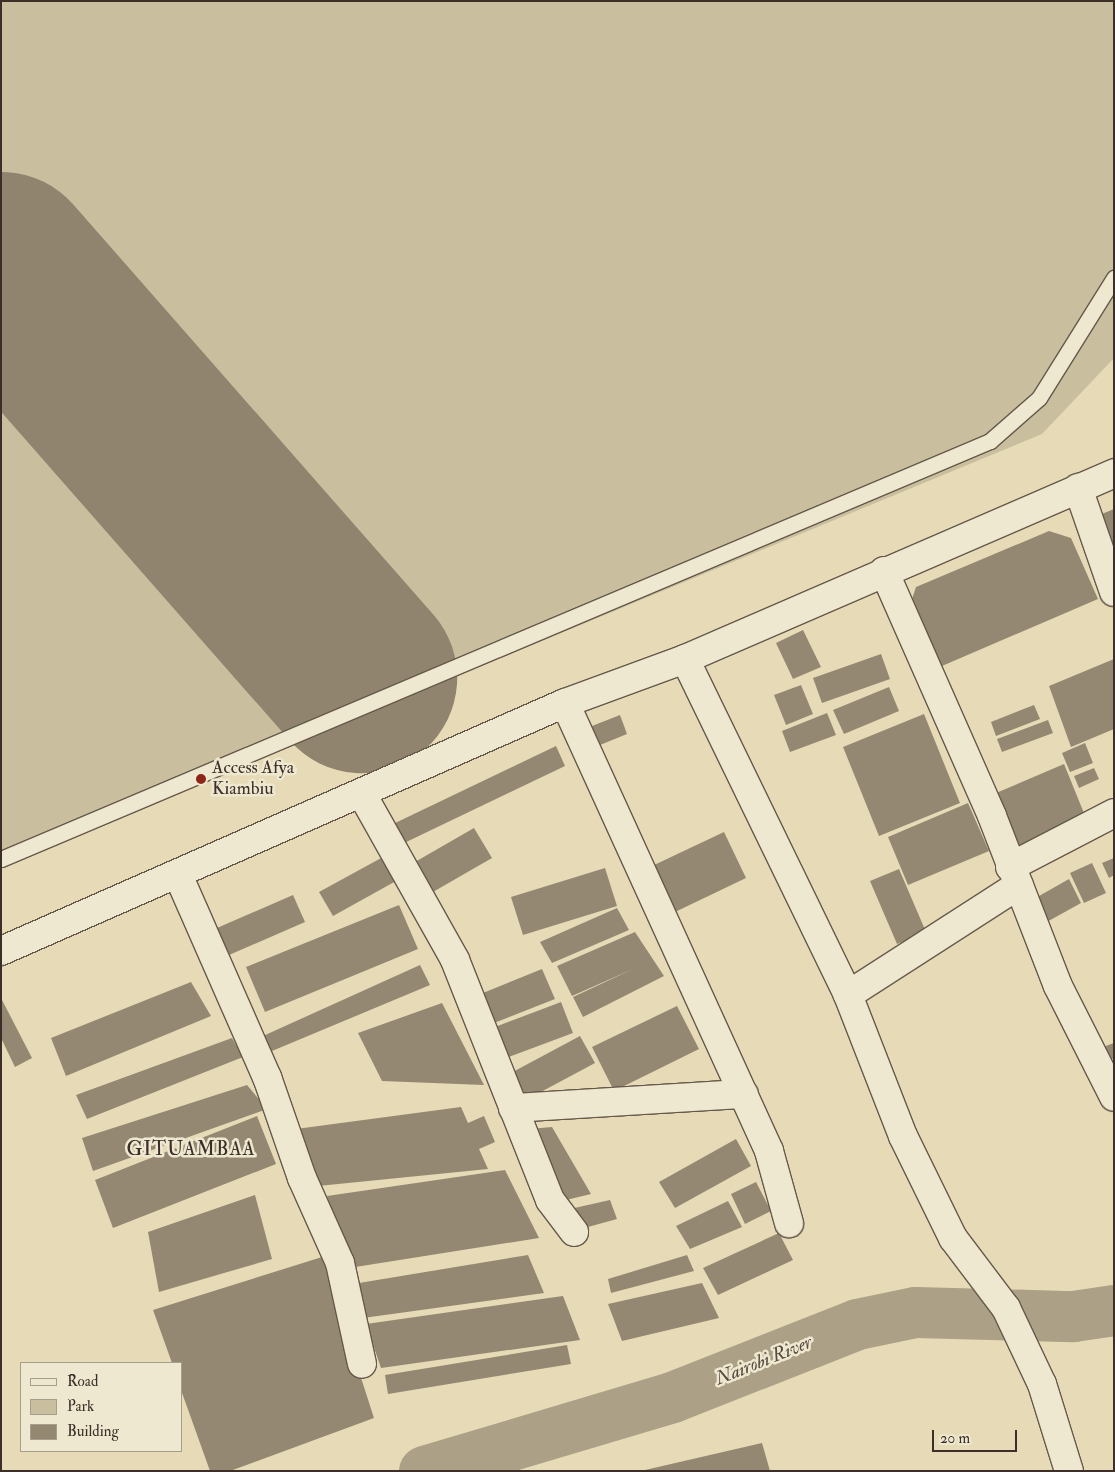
<!DOCTYPE html>
<html>
<head>
<meta charset="utf-8">
<style>
  body { margin:0 }
  #map { position:relative; width:1115px; height:1472px; overflow:hidden; background:#e6dbb6; font-family:"IM FELL Double Pica",serif }
  div>[style] { position:absolute }
  [style*='--x'] { left:calc(var(--x)*1px); top:calc(var(--y)*1px); width:calc(var(--w)*1px); rotate:calc(var(--a)*1deg) }
  .green>* { inset:0; background:#c9be9e }
  .river>* { height:51px; margin:-25.5px; padding:0 25.5px; transform-origin:25.5px; border-radius:25.5px; background:#aca086 }
  .runway>* { height:191px; margin:-95.5px; padding:0 95.5px; transform-origin:95.5px; border-radius:95.5px; background:#91846f }
  .building>* { inset:0; background:#948872 }
  .roads { filter:drop-shadow(1px 0 #66594c) drop-shadow(-1px 0 #66594c) drop-shadow(0 1px #66594c) drop-shadow(0 -1px #66594c) }
  .lane>* { height:15px; margin:-7.5px; padding:0 7.5px; transform-origin:7.5px; border-radius:7.5px; background:#efe8d0 }
  .street>* { height:28px; margin:-14px; padding:0 14px; transform-origin:14px; border-radius:14px; background:#efe8d0 }
  .dots>* { width:14px; height:14px; translate:-50% -50%; box-sizing:border-box; border:2px solid #efe8d0; border-radius:50% }
  span { translate:-50% -50%; white-space:nowrap; text-align:center; line-height:1.15; -webkit-text-stroke:5px #efe8d0; paint-order:stroke }
  .poi-label { font-size:18px; color:#3c2e28 }
  .left { translate:0 -50%; text-align:left }
  .neighbourhood-label { font-size:19px; color:#3c2e28; letter-spacing:1px }
  .water-label { font-size:19px; color:#584a40; font-style:italic }
  .frame { position:absolute; inset:0; border:2px solid #3c2e28; pointer-events:none }
  .legend { position:absolute; left:20px; top:1362px; width:162px; height:90px; box-sizing:border-box; background:#efe8d0; border:1px solid #a79e8d; margin:0; padding:6px 9px; list-style:none; font-size:15px; color:#3c2e28 }
  .legend li { display:flex; align-items:center; gap:10px; height:25px }
  .legend b { width:25px; border:1px solid #a79e8d }
  .scale { position:absolute; left:932px; top:1430px; width:85px; height:22px; box-sizing:border-box; border:2px solid #3c2e28; border-top:0; padding-left:6px; font-size:15px; line-height:18px; white-space:nowrap; color:#3c2e28; -webkit-text-stroke:4px #efe8d0; paint-order:stroke }
</style>
</head>
<body>
<div id="map">
  <div class="green">
    <i style="clip-path:polygon(1px 1px,1114px 1px,1114px 358px,1042px 434px,1px 865px)"></i>
  </div>
  <div class="river">
    <i style="--x:424;--y:1471;--w:259;--a:-16.6"></i>
    <i style="--x:672;--y:1397;--w:199;--a:-21.5"></i>
    <i style="--x:857;--y:1324;--w:59;--a:-11.7"></i>
    <i style="--x:915;--y:1312;--w:158;--a:1.5"></i>
    <i style="--x:1073;--y:1316;--w:41;--a:-8.3"></i>
  </div>
  <div class="runway">
    <i style="--x:1;--y:267;--w:546;--a:48.72"></i>
  </div>
  <div class="building">
    <i style="clip-path:polygon(1114px 509px,1114px 561px,1092px 518px)"></i>
    <i style="clip-path:polygon(1049px 531px,1071px 538px,1098px 599px,935px 669px,909px 608px,916px 587px)"></i>
    <i style="clip-path:polygon(803px 630px,821px 667px,793px 679px,776px 643px)"></i>
    <i style="clip-path:polygon(881px 654px,890px 679px,822px 703px,813px 678px)"></i>
    <i style="clip-path:polygon(1114px 659px,1114px 729px,1071px 747px,1049px 686px)"></i>
    <i style="clip-path:polygon(801px 685px,813px 714px,786px 725px,774px 695px)"></i>
    <i style="clip-path:polygon(889px 687px,899px 711px,844px 734px,833px 710px)"></i>
    <i style="clip-path:polygon(1034px 705px,1040px 719px,996px 736px,991px 722px)"></i>
    <i style="clip-path:polygon(827px 713px,836px 735px,790px 752px,782px 731px)"></i>
    <i style="clip-path:polygon(924px 714px,960px 803px,879px 836px,843px 747px)"></i>
    <i style="clip-path:polygon(620px 715px,627px 734px,600px 745px,592px 726px)"></i>
    <i style="clip-path:polygon(1048px 720px,1053px 733px,1002px 752px,997px 739px)"></i>
    <i style="clip-path:polygon(1085px 743px,1093px 763px,1070px 772px,1062px 753px)"></i>
    <i style="clip-path:polygon(556px 746px,565px 766px,400px 845px,391px 825px)"></i>
    <i style="clip-path:polygon(1064px 764px,1088px 823px,1013px 855px,989px 796px)"></i>
    <i style="clip-path:polygon(1094px 768px,1099px 779px,1079px 788px,1074px 776px)"></i>
    <i style="clip-path:polygon(968px 803px,989px 851px,908px 885px,888px 837px)"></i>
    <i style="clip-path:polygon(474px 828px,492px 858px,426px 896px,408px 866px)"></i>
    <i style="clip-path:polygon(724px 832px,746px 878px,675px 912px,652px 866px)"></i>
    <i style="clip-path:polygon(383px 857px,396px 881px,333px 916px,319px 892px)"></i>
    <i style="clip-path:polygon(1114px 858px,1114px 875px,1109px 878px,1102px 863px)"></i>
    <i style="clip-path:polygon(1092px 863px,1106px 893px,1084px 903px,1070px 873px)"></i>
    <i style="clip-path:polygon(605px 868px,617px 906px,523px 935px,511px 897px)"></i>
    <i style="clip-path:polygon(899px 869px,926px 932px,897px 944px,870px 881px)"></i>
    <i style="clip-path:polygon(1069px 879px,1081px 903px,1045px 923px,1032px 900px)"></i>
    <i style="clip-path:polygon(293px 895px,305px 922px,229px 955px,217px 928px)"></i>
    <i style="clip-path:polygon(399px 905px,418px 949px,265px 1012px,246px 967px)"></i>
    <i style="clip-path:polygon(617px 908px,629px 930px,552px 963px,540px 942px)"></i>
    <i style="clip-path:polygon(635px 932px,664px 976px,583px 1017px,573px 997px,633px 969px,572px 996px,557px 966px)"></i>
    <i style="clip-path:polygon(420px 965px,430px 985px,272px 1051px,263px 1036px)"></i>
    <i style="clip-path:polygon(542px 969px,555px 999px,489px 1025px,478px 995px)"></i>
    <i style="clip-path:polygon(191px 982px,211px 1016px,66px 1076px,51px 1038px)"></i>
    <i style="clip-path:polygon(1px 998px,32px 1058px,15px 1067px,1px 1038px)"></i>
    <i style="clip-path:polygon(561px 1002px,573px 1033px,506px 1058px,495px 1027px)"></i>
    <i style="clip-path:polygon(442px 1003px,484px 1085px,382px 1081px,358px 1033px)"></i>
    <i style="clip-path:polygon(677px 1006px,699px 1049px,614px 1091px,592px 1047px)"></i>
    <i style="clip-path:polygon(580px 1036px,595px 1063px,524px 1101px,509px 1074px)"></i>
    <i style="clip-path:polygon(232px 1038px,243px 1057px,87px 1119px,76px 1095px)"></i>
    <i style="clip-path:polygon(1114px 1043px,1114px 1058px,1108px 1061px,1103px 1047px)"></i>
    <i style="clip-path:polygon(247px 1085px,267px 1109px,93px 1171px,82px 1138px)"></i>
    <i style="clip-path:polygon(461px 1107px,468px 1123px,484px 1116px,495px 1142px,479px 1149px,488px 1169px,318px 1186px,296px 1129px)"></i>
    <i style="clip-path:polygon(257px 1116px,276px 1164px,113px 1228px,95px 1180px)"></i>
    <i style="clip-path:polygon(552px 1127px,591px 1194px,566px 1200px,529px 1129px)"></i>
    <i style="clip-path:polygon(736px 1139px,751px 1166px,675px 1208px,659px 1182px)"></i>
    <i style="clip-path:polygon(505px 1170px,539px 1238px,349px 1268px,327px 1196px)"></i>
    <i style="clip-path:polygon(756px 1182px,771px 1211px,745px 1224px,731px 1194px)"></i>
    <i style="clip-path:polygon(255px 1195px,272px 1259px,159px 1292px,148px 1232px)"></i>
    <i style="clip-path:polygon(610px 1200px,617px 1219px,577px 1230px,570px 1209px)"></i>
    <i style="clip-path:polygon(728px 1201px,742px 1227px,690px 1249px,676px 1226px)"></i>
    <i style="clip-path:polygon(779px 1233px,793px 1260px,718px 1295px,703px 1268px)"></i>
    <i style="clip-path:polygon(528px 1255px,544px 1293px,363px 1318px,359px 1283px)"></i>
    <i style="clip-path:polygon(687px 1255px,694px 1271px,611px 1293px,608px 1279px)"></i>
    <i style="clip-path:polygon(322px 1257px,374px 1418px,230px 1471px,210px 1471px,181px 1390px,181px 1363px,172px 1363px,153px 1310px)"></i>
    <i style="clip-path:polygon(702px 1283px,719px 1318px,622px 1341px,608px 1304px)"></i>
    <i style="clip-path:polygon(563px 1296px,580px 1340px,381px 1368px,366px 1324px)"></i>
    <i style="clip-path:polygon(567px 1345px,571px 1364px,388px 1394px,385px 1375px)"></i>
    <i style="clip-path:polygon(762px 1443px,770px 1471px,646px 1471px,645px 1470px)"></i>
  </div>
  <div class="roads">
    <div class="lane">
      <i style="--x:1;--y:859;--w:1074;--a:-22.91"></i>
      <i style="--x:990;--y:441;--w:65;--a:-41.3"></i>
      <i style="--x:1039;--y:398;--w:142;--a:-58"></i>
    </div>
    <div class="street">
      <i style="--x:1078;--y:488;--w:110;--a:70.9"></i>
      <i style="--x:884;--y:571;--w:268;--a:66.2"></i>
      <i style="--x:992;--y:816;--w:182;--a:68.8"></i>
      <i style="--x:1058;--y:986;--w:124;--a:63.2"></i>
      <i style="--x:685;--y:659;--w:373;--a:64.1"></i>
      <i style="--x:848;--y:995;--w:151;--a:68.7"></i>
      <i style="--x:903;--y:1136;--w:114;--a:63.9"></i>
      <i style="--x:953;--y:1238;--w:88;--a:52.9"></i>
      <i style="--x:1006;--y:1308;--w:84;--a:64.7"></i>
      <i style="--x:1042;--y:1384;--w:91;--a:72.8"></i>
      <i style="--x:565;--y:703;--w:492;--a:65.5"></i>
      <i style="--x:769;--y:1151;--w:75;--a:74.5"></i>
      <i style="--x:362;--y:794;--w:190;--a:60.7"></i>
      <i style="--x:455;--y:960;--w:258;--a:68.4"></i>
      <i style="--x:550;--y:1200;--w:40;--a:53"></i>
      <i style="--x:1010;--y:867;--w:117;--a:-27.4"></i>
      <i style="--x:179;--y:877;--w:219;--a:66.3"></i>
      <i style="--x:267;--y:1077;--w:107;--a:70.9"></i>
      <i style="--x:302;--y:1178;--w:93;--a:65.9"></i>
      <i style="--x:340;--y:1263;--w:103;--a:77.7"></i>
      <i style="--x:1;--y:951;--w:616;--a:-23.74"></i>
      <i style="--x:565;--y:703;--w:128;--a:-20.1"></i>
      <i style="--x:685;--y:659;--w:468;--a:-23.4"></i>
      <i style="--x:848;--y:995;--w:203;--a:-32.8"></i>
      <i style="--x:513;--y:1108;--w:231;--a:-3.5"></i>
    </div>
  </div>
  <div class="dots">
    <i style="left:201px;top:779px;background:#8f2418"></i>
  </div>
  <div class="poi-label">
    <span class="left" style="left:212px;top:779px">Access Afya<br>Kiambiu</span>
  </div>
  <div class="neighbourhood-label">
    <span style="left:191px;top:1150px">GITUAMBAA</span>
  </div>
  <div class="water-label">
    <span style="left:764px;top:1361px;rotate:-22deg">Nairobi River</span>
  </div>
  <div class="frame"></div>
  <ul class="legend">
  <li><b style="height:6px;background:#efe8d0"></b>Road</li>
  <li><b style="height:14px;background:#c9be9e"></b>Park</li>
  <li><b style="height:14px;background:#948872"></b>Building</li>
  </ul>
  <div class="scale">20 m</div>
</div>
</body>
</html>
